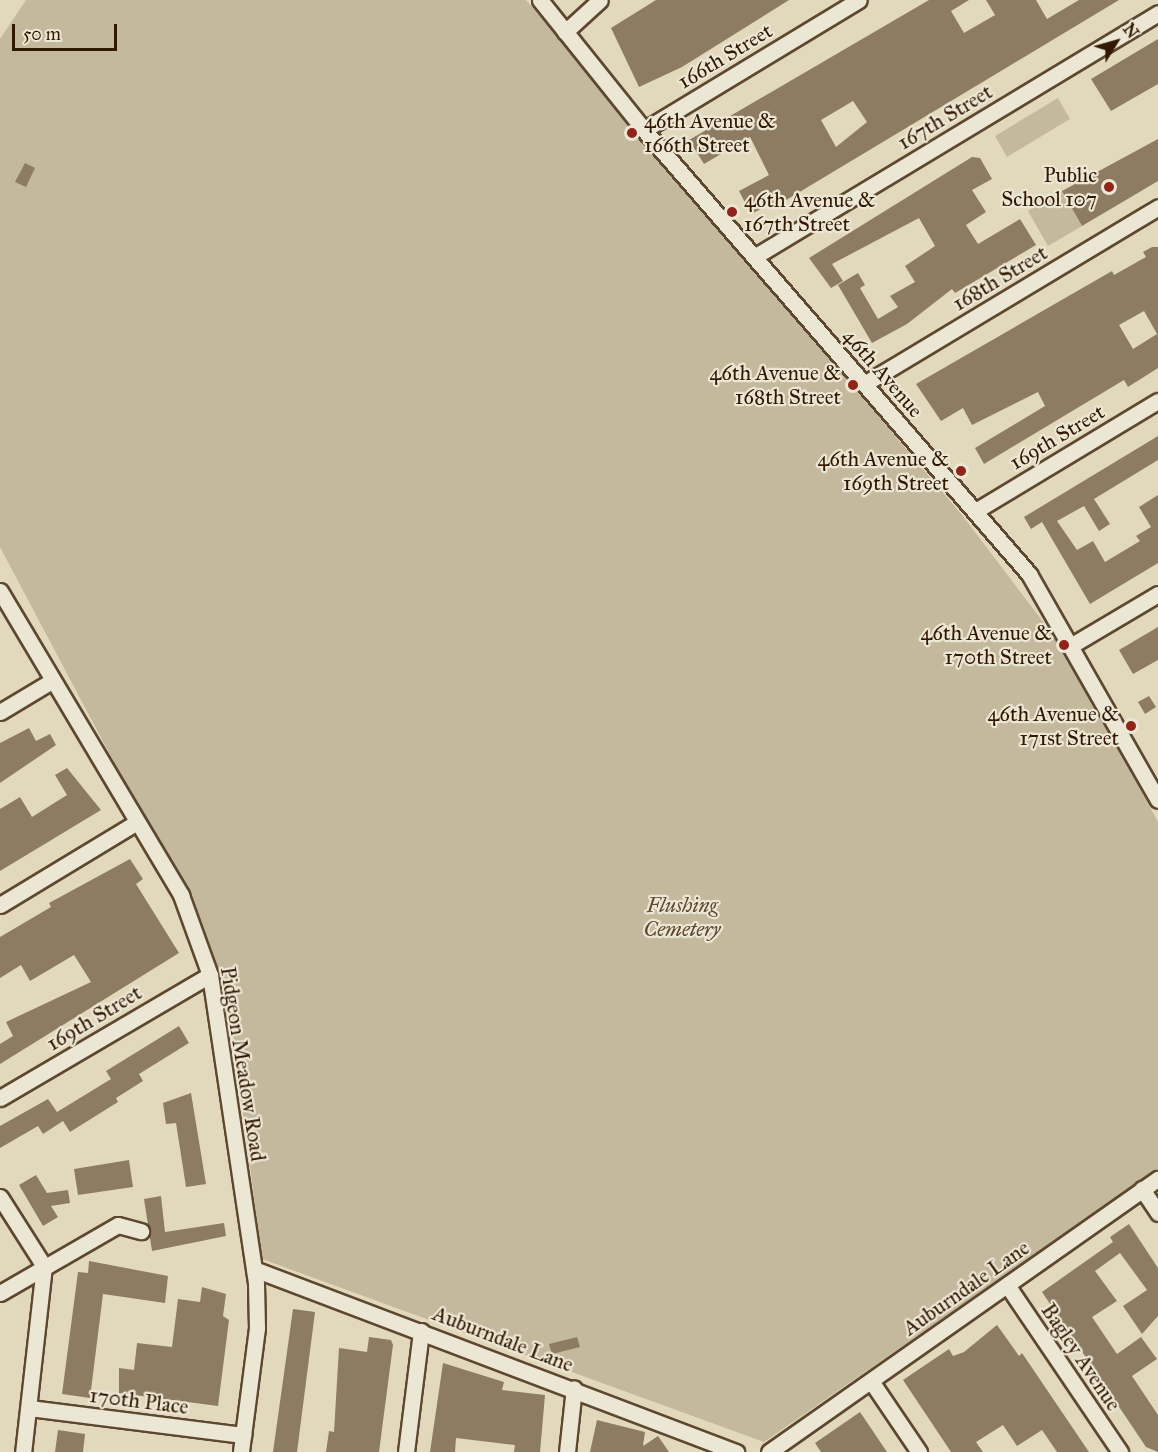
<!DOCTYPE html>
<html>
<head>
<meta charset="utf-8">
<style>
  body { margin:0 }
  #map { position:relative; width:1158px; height:1452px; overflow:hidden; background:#e2d9bd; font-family:"IM FELL Great Primer",serif }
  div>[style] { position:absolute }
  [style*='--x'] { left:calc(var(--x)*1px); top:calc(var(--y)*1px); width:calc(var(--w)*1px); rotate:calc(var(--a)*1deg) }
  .green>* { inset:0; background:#c4b89d }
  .building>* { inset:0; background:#8d7c62 }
  .roads { filter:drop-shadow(2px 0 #5d482f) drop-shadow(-2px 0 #5d482f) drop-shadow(0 2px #5d482f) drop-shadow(0 -2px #5d482f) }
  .minor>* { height:15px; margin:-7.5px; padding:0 7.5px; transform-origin:7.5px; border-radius:7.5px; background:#ece6d4 }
  .dots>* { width:16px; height:16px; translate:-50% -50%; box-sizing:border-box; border:3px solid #ece6d4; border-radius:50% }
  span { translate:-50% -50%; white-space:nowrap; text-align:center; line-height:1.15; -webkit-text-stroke:4.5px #ece6d4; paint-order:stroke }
  .street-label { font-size:21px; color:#311800 }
  .poi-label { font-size:21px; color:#311800 }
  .left { translate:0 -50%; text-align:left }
  .right { translate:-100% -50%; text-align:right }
  .park-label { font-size:21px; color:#5d482f; font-style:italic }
  .north { position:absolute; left:1086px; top:12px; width:60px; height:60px; -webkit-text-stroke:4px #ece6d4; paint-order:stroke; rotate:53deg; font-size:16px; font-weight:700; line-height:24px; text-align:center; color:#311800 }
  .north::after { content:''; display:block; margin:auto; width:21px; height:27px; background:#311800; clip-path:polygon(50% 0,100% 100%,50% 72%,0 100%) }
  .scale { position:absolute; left:12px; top:24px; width:105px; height:27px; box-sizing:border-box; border:3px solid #311800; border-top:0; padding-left:8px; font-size:18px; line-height:21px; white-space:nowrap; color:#311800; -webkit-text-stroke:4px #ece6d4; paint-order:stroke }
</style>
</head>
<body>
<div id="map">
  <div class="green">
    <i style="clip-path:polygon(26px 0,526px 0,962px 515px,1066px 652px,1158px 822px,1158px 1169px,764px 1442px,262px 1259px,232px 1029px,208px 940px,0 547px,0 39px)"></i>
    <i style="clip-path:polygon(1058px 98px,1070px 119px,1007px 157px,995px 136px)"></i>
    <i style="clip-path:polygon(1062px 191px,1082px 226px,1048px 246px,1028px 211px)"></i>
  </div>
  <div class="building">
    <i style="clip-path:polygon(656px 0,789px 0,682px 67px,639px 87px,611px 28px)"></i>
    <i style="clip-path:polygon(evenodd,929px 0,969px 0,951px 11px,964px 33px,995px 15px,986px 0,1036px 0,1047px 19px,1079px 0,1119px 0,773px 208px,771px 204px,751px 214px,739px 191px,769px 175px,750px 137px,704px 164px,689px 140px,929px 0,853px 101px,867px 122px,836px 147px,821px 120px,853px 101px)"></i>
    <i style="clip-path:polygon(1158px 39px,1158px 84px,1111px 111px,1091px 79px)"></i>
    <i style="clip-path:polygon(1158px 139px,1158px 181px,1082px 226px,1062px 191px)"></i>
    <i style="clip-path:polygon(972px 157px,980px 158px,992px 179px,972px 190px,986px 212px,966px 225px,978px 244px,1020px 219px,1036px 245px,955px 293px,952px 289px,907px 324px,872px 343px,838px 285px,858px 273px,865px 285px,860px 288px,878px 319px,898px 307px,890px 296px,915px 282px,905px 266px,935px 246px,919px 218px,832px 264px,843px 281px,831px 288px,809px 258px)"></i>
    <i style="clip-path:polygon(25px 163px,35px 168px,26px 187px,15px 182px)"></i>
    <i style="clip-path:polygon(evenodd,1152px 247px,1158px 247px,1158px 368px,1128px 387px,1124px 380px,984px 464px,975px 448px,1045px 406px,1038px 392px,972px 425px,963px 408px,941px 421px,916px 384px,1112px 271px,1114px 275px,1146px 257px,1143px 252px,1152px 247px,1144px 311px,1157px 334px,1133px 349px,1119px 325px,1144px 311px)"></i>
    <i style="clip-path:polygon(1158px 436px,1158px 460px,1094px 499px,1110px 524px,1099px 531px,1084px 506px,1057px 521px,1077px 550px,1093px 541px,1105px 562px,1140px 541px,1136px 536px,1151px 527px,1139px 507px,1158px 495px,1158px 563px,1090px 604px,1042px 522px,1031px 529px,1024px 517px)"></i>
    <i style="clip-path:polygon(1158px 627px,1158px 660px,1133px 674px,1119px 650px)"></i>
    <i style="clip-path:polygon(1149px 696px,1156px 707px,1145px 714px,1138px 702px)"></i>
    <i style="clip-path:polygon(29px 728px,36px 741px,50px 734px,56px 745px,0 783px,0 743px)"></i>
    <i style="clip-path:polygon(67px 768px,101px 810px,0 871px,0 809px,20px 797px,32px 817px,67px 795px,55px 775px)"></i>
    <i style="clip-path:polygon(130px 859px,143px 879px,136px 884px,179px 953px,0 1064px,0 1044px,13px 1036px,6px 1022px,91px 982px,74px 955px,30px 981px,21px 965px,0 978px,0 937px,51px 907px,49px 903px)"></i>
    <i style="clip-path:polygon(179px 1026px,189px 1043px,139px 1074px,143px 1081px,116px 1098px,118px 1102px,70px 1132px,63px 1121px,43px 1134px,38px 1126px,0 1148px,0 1126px,48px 1099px,57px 1112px,111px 1079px,106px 1071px)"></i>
    <i style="clip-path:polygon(191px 1093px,206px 1184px,186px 1187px,176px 1123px,166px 1124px,163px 1103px)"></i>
    <i style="clip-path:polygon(129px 1160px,133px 1187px,78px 1195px,74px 1169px)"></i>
    <i style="clip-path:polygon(36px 1175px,47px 1193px,68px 1190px,70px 1203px,51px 1206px,58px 1217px,43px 1226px,19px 1185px)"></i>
    <i style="clip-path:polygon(161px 1196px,165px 1232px,224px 1223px,226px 1236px,152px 1251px,144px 1199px)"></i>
    <i style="clip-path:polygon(1129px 1224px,1158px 1268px,1158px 1316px,1142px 1334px,1123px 1306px,1147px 1290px,1120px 1253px,1095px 1271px,1117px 1301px,1092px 1317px,1117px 1354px,1141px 1337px,1157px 1359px,1132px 1376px,1158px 1415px,1158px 1452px,1146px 1447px,1042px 1292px,1113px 1242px,1110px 1237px)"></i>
    <i style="clip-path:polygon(89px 1261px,168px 1276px,165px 1303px,103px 1294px,90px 1398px,62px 1394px,78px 1272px,88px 1273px)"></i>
    <i style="clip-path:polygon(202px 1287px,226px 1294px,223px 1316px,229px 1320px,218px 1406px,119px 1393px,119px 1368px,134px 1370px,137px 1343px,172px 1347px,178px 1299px,200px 1302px)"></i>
    <i style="clip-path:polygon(293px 1309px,315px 1312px,297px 1452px,273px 1452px)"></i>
    <i style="clip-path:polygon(997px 1325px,1019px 1356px,1022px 1353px,1089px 1452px,1057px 1452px,1042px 1430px,1017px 1446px,1003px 1425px,976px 1442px,983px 1452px,951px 1452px,903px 1380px,949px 1349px,953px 1356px,964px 1352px)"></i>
    <i style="clip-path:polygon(369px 1337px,391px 1340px,393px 1345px,379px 1452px,326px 1452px,329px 1431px,334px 1432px,339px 1348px,367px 1352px)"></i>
    <i style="clip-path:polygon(577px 1337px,580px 1347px,552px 1354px,549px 1344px)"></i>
    <i style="clip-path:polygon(443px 1363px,504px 1382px,502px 1390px,545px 1395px,540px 1452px,514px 1452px,515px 1445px,456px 1438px,455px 1452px,430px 1452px)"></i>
    <i style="clip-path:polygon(860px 1412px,887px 1452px,821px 1452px,815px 1443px)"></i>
    <i style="clip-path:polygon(597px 1420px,645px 1432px,643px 1446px,658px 1436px,669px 1452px,590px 1452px)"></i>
    <i style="clip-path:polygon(58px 1430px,85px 1434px,83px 1452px,55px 1452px)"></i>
  </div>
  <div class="roads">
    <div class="minor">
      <i style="--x:540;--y:0;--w:166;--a:51.3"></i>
      <i style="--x:644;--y:130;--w:588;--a:49.07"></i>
      <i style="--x:1029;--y:574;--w:260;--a:60.3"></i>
      <i style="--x:565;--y:32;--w:47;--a:-42.4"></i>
      <i style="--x:644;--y:130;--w:251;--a:-31.2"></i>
      <i style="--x:754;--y:257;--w:472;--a:-31.1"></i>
      <i style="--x:864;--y:384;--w:343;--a:-31"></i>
      <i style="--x:977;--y:510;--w:211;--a:-31.1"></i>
      <i style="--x:0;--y:591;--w:354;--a:59.2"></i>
      <i style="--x:181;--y:895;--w:85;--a:70.1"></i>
      <i style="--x:210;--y:975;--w:312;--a:81.5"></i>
      <i style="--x:256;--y:1284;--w:44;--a:88.7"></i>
      <i style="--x:257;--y:1328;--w:125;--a:97.4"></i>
      <i style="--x:1072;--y:645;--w:100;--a:-30.7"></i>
      <i style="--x:0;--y:712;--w:58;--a:-31"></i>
      <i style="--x:0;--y:905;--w:160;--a:-31.2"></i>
      <i style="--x:0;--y:1098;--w:243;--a:-30.4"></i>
      <i style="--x:1142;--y:1189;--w:29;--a:56"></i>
      <i style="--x:0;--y:1197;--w:82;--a:57.5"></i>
      <i style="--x:44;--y:1266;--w:187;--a:96.4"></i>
      <i style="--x:254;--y:1269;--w:516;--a:20.79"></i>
      <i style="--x:1007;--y:1285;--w:202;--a:55.9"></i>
      <i style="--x:0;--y:1293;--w:136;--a:-30"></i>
      <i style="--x:118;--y:1225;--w:24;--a:15"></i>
      <i style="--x:871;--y:1381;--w:86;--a:55.9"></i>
      <i style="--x:29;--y:1408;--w:216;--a:7.2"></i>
      <i style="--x:406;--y:1452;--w:122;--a:-82.9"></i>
      <i style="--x:567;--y:1452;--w:64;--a:-83.8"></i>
      <i style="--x:769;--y:1452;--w:475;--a:-35.1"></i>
    </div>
  </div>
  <div class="dots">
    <i style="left:632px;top:133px;background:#8f2418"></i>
    <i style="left:1109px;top:187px;background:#8f2418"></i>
    <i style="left:732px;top:212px;background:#8f2418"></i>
    <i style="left:853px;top:385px;background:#8f2418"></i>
    <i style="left:961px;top:471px;background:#8f2418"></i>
    <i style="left:1064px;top:645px;background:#8f2418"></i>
    <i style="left:1131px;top:726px;background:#8f2418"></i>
  </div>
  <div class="street-label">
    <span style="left:725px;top:56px;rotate:-31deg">166th Street</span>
    <span style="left:945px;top:117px;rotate:-31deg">167th Street</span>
    <span style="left:1000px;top:278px;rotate:-31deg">168th Street</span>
    <span style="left:883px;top:373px;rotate:49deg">46th Avenue</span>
    <span style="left:1057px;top:437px;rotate:-31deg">169th Street</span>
    <span style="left:94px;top:1018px;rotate:-31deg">169th Street</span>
    <span style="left:243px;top:1064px;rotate:81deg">Pidgeon Meadow Road</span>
    <span style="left:966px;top:1288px;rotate:-35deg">Auburndale Lane</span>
    <span style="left:503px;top:1339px;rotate:21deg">Auburndale Lane</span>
    <span style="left:1081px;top:1357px;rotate:56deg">Bagley Avenue</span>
    <span style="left:139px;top:1401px;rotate:7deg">170th Place</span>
  </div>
  <div class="poi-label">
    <span class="left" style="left:644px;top:133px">46th Avenue &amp;<br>166th Street</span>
    <span class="right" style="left:1097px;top:187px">Public<br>School 107</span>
    <span class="left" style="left:744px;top:212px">46th Avenue &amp;<br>167th Street</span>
    <span class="right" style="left:841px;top:385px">46th Avenue &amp;<br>168th Street</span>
    <span class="right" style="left:949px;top:471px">46th Avenue &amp;<br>169th Street</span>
    <span class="right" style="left:1052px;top:645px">46th Avenue &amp;<br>170th Street</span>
    <span class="right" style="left:1119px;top:726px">46th Avenue &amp;<br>171st Street</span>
  </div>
  <div class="park-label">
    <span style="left:682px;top:917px">Flushing<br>Cemetery</span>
  </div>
  <div class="north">N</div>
  <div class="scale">50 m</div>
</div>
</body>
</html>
